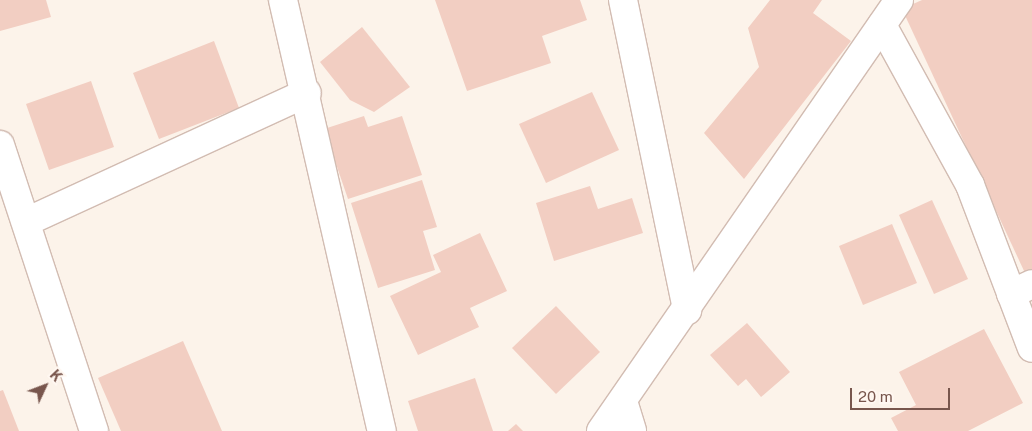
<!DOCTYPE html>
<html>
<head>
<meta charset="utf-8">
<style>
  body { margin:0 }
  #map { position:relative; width:1032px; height:431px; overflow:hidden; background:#fcf3ea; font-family:"Public Sans",sans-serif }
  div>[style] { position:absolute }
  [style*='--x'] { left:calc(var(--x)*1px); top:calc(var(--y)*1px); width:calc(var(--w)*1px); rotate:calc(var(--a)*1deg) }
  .building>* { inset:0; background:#f2cec2 }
  .roads { filter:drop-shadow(1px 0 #d2bcb2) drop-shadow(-1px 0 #d2bcb2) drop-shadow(0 1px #d2bcb2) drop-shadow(0 -1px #d2bcb2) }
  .minor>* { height:28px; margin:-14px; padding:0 14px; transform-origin:14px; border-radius:14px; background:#fff }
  span { translate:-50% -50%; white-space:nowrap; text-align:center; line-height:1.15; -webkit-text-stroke:4px #fff7f1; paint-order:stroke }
  .north { position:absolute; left:20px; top:361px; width:50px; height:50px; -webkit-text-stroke:4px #fff7f1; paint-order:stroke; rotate:47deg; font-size:14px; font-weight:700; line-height:20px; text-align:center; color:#78564d }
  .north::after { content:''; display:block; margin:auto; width:18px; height:22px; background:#78564d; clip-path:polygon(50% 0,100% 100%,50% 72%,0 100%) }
  .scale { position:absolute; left:850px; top:388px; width:100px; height:22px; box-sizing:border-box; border:2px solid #78564d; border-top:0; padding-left:6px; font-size:15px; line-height:18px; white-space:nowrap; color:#78564d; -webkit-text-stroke:4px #fff7f1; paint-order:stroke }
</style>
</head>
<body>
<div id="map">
  <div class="building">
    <i style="clip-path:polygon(0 0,46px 0,51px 17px,0 31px)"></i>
    <i style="clip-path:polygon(435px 0,580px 0,587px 20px,542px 36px,551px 63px,467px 91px)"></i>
    <i style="clip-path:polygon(770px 0,822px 0,813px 13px,851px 41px,744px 179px,704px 133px,759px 67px,748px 28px)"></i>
    <i style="clip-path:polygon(922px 0,1032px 0,1032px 269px,1025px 273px,902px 9px)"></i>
    <i style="clip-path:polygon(362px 27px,410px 87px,374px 112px,350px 100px,320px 62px)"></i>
    <i style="clip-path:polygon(214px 41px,239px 108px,159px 139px,133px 73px)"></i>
    <i style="clip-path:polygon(91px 81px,114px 147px,49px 170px,26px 104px)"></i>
    <i style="clip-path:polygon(592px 92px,619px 150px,546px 183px,519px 124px)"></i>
    <i style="clip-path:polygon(364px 116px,368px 127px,402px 116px,422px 175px,348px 199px,324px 129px)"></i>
    <i style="clip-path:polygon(422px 180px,437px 227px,423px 231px,435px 270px,378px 288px,351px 203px)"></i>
    <i style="clip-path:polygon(590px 186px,598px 209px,632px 198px,643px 233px,554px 261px,536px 203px)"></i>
    <i style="clip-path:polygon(932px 200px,968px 279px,934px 294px,899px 215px)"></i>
    <i style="clip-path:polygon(892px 224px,917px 283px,863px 305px,839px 246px)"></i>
    <i style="clip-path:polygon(480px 233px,507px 291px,470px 308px,479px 327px,418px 355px,390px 296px,441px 272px,433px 255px)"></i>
    <i style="clip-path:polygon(556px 306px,600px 352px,556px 394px,512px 348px)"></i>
    <i style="clip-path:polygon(747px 323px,790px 372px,761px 397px,746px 379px,738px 386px,710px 355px)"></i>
    <i style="clip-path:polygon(984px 329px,1023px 403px,968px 431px,898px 431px,891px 418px,916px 405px,899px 372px)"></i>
    <i style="clip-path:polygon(183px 341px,222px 431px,121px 431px,98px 378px)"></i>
    <i style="clip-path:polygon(475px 378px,493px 431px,418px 431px,408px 401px)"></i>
    <i style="clip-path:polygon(3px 390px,19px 431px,0 431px,0 391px)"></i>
    <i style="clip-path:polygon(516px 424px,523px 431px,508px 431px)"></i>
  </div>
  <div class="roads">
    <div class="minor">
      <i style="--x:283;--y:0;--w:442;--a:77.1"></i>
      <i style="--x:623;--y:0;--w:317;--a:78.3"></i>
      <i style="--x:882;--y:25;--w:183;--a:61.2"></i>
      <i style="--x:970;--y:185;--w:174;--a:69.2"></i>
      <i style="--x:0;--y:145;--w:301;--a:71.8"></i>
      <i style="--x:26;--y:222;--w:309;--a:-24.7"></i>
      <i style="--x:1011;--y:294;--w:23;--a:-25"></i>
      <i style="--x:623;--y:401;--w:31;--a:73"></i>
      <i style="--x:601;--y:431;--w:524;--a:-55.34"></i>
    </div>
  </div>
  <div class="north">K</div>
  <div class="scale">20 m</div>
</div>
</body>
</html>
